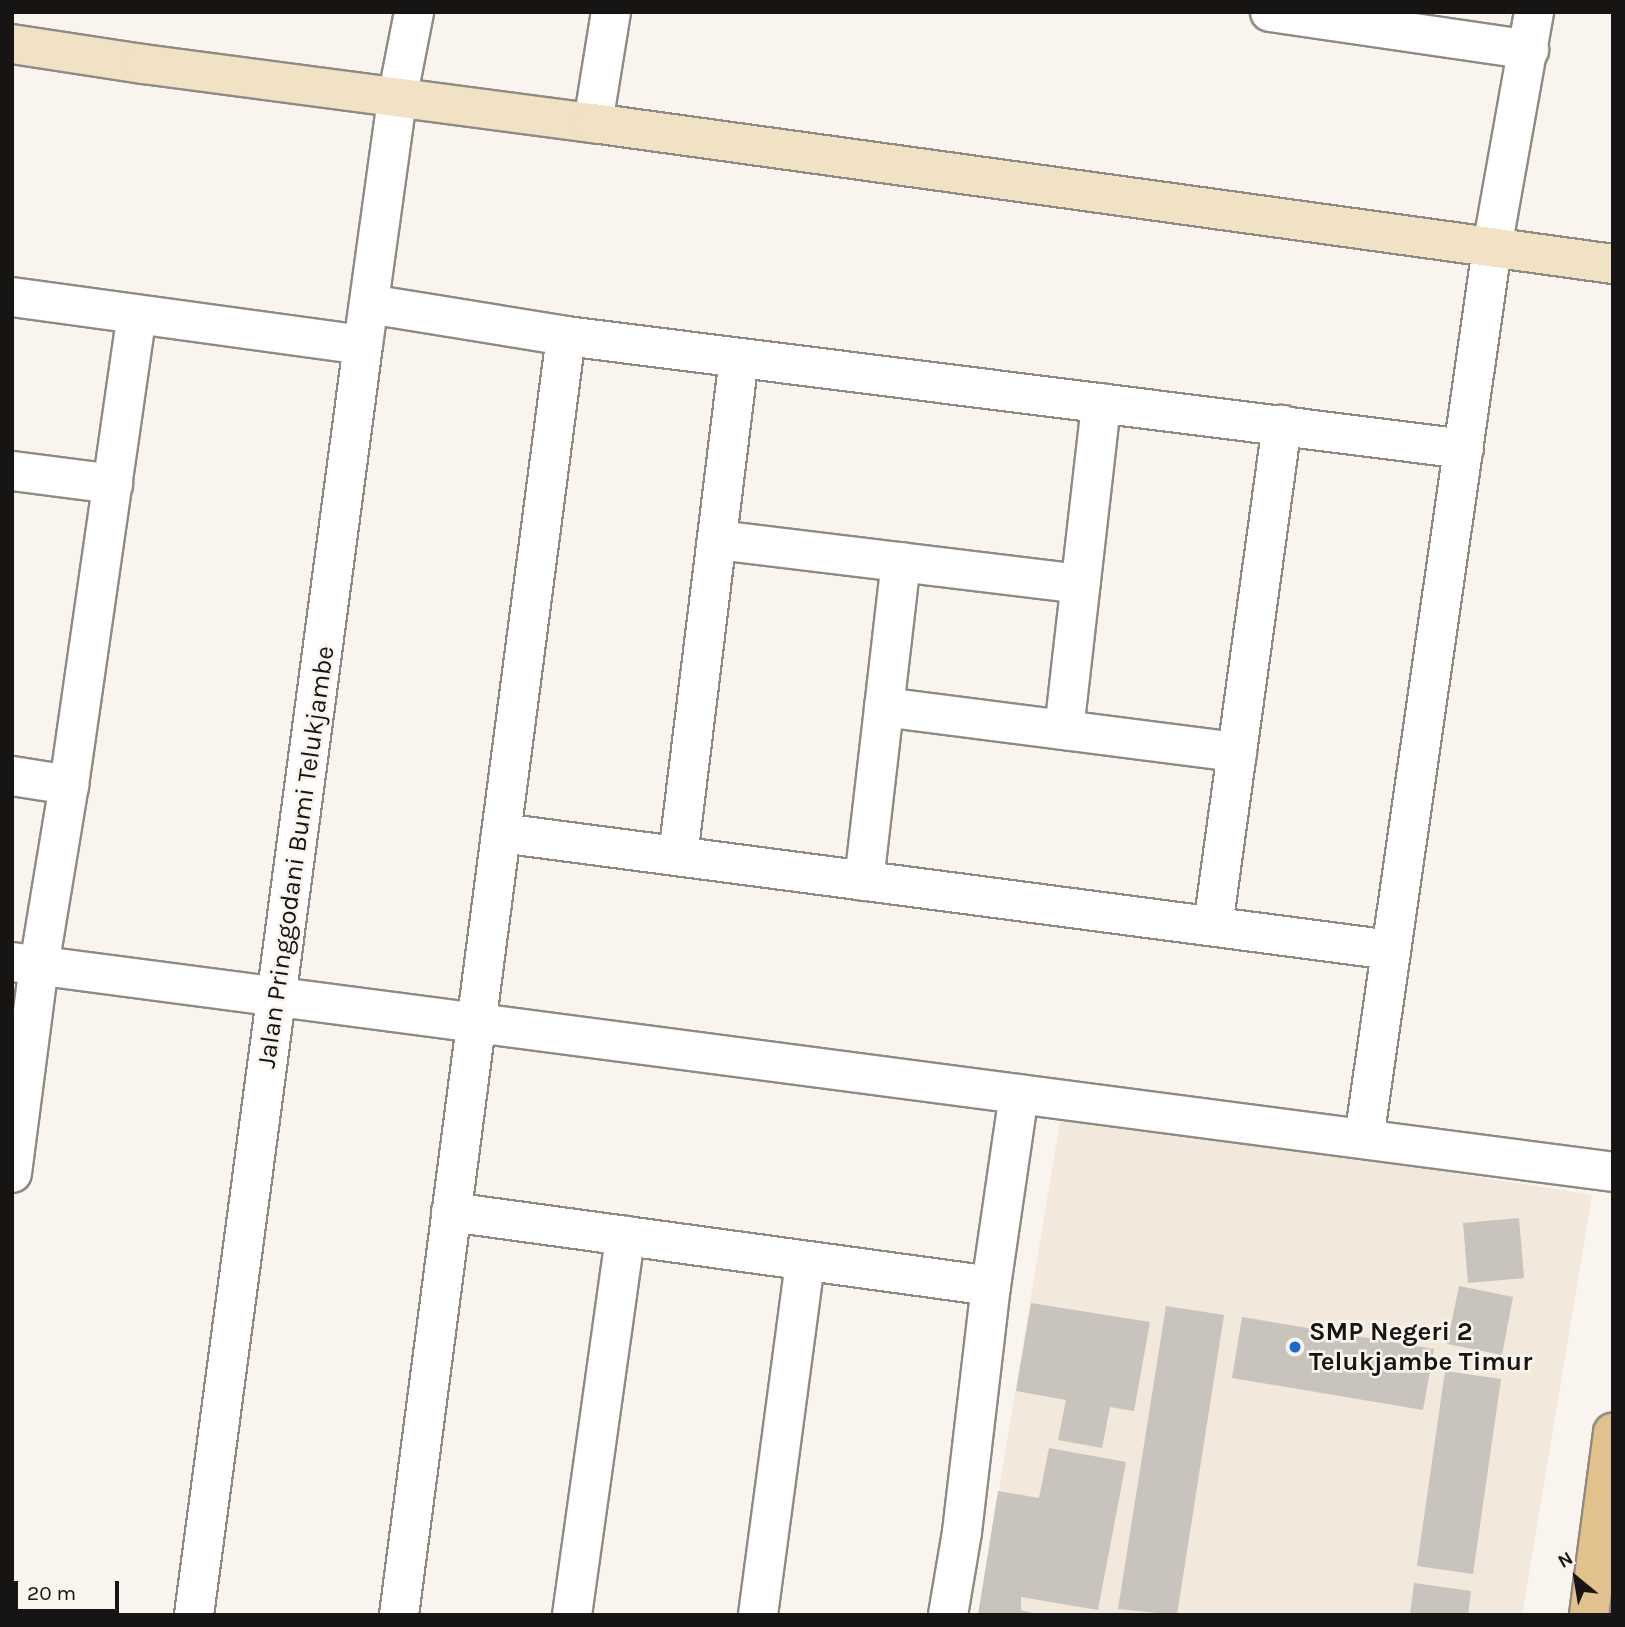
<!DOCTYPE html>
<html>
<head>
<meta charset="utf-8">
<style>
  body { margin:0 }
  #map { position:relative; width:1625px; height:1627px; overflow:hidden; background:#f9f4ed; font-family:Karla,sans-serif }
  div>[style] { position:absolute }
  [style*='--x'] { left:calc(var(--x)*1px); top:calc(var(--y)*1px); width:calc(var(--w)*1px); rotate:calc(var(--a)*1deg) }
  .built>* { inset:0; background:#f2e8db }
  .building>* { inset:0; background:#c8c3bc }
  .roads { filter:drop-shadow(2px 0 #8f8b84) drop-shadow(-2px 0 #8f8b84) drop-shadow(0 2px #8f8b84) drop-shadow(0 -2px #8f8b84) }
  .street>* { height:38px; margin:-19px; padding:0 19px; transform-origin:19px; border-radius:19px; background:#fff }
  .secondary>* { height:38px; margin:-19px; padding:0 19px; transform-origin:19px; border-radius:19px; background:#f1e1c5 }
  .primary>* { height:38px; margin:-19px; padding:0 19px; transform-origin:19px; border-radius:19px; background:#e2c28c }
  .dots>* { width:19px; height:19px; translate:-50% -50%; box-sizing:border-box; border:4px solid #f9f4ed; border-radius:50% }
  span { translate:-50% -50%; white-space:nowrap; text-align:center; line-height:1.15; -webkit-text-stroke:5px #f9f4ed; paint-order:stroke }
  .street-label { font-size:26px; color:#171513 }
  .poi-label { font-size:26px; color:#171513; font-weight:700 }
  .left { translate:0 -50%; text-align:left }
  .frame { position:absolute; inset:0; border:14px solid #171513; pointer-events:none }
  .north { position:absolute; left:1541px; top:1543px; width:70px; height:70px; -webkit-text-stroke:5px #f9f4ed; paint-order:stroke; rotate:330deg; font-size:19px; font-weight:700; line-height:28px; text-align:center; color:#171513 }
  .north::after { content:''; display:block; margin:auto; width:24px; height:32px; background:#171513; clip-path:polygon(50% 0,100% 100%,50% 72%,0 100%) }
  .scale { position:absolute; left:14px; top:1581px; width:105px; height:32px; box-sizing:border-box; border:4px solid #171513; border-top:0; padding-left:9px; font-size:21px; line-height:24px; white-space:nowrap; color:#171513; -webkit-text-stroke:5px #f9f4ed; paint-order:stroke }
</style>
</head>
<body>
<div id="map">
  <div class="built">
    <i style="clip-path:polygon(1062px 1110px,1592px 1195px,1522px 1615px,978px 1615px)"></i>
  </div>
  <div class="building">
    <i style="clip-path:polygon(1519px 1218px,1524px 1278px,1468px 1283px,1463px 1223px)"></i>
    <i style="clip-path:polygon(1459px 1286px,1513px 1297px,1502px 1355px,1447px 1344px)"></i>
    <i style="clip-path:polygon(1031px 1303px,1150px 1322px,1134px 1411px,1110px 1407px,1102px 1448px,1058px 1440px,1066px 1400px,1016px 1391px)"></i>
    <i style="clip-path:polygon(1166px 1306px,1224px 1315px,1177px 1615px,1118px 1609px)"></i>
    <i style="clip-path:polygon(1242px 1317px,1434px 1349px,1423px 1410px,1232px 1378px)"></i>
    <i style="clip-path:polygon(1445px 1371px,1501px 1379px,1473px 1574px,1417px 1566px)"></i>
    <i style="clip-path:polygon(1049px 1448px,1126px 1462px,1098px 1610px,1021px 1597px,1021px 1610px,1040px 1615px,978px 1615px,998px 1491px,1039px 1498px)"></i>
    <i style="clip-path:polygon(1414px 1583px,1471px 1591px,1468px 1615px,1410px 1615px)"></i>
  </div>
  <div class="roads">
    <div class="street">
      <i style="--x:1270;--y:12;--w:262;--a:8.3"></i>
      <i style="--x:593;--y:123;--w:112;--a:-80.8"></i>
      <i style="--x:12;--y:297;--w:354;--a:7.8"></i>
      <i style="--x:369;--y:304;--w:200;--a:9.2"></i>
      <i style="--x:566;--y:336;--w:905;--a:7.17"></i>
      <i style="--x:12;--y:471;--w:102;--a:7.3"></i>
      <i style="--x:717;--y:540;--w:366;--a:6.9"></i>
      <i style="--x:884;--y:707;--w:356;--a:7.3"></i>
      <i style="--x:1064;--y:730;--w:329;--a:-83.5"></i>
      <i style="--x:12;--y:776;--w:58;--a:9"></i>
      <i style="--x:501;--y:833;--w:898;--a:7.49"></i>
      <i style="--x:678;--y:856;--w:502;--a:-83.02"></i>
      <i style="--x:864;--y:881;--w:321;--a:-83.4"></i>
      <i style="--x:1213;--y:926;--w:506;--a:-82.16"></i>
      <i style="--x:12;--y:962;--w:1615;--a:7.47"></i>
      <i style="--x:1364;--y:1139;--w:900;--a:-81.82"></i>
      <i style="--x:1492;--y:248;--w:240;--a:-79.9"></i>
      <i style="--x:12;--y:1173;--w:209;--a:-82.6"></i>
      <i style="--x:39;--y:966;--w:183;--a:-80.6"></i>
      <i style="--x:69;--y:785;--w:474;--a:-81.8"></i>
      <i style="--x:451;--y:1212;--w:545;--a:7.8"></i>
      <i style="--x:194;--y:1615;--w:1281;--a:-82.42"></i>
      <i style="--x:363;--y:345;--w:248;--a:-82.1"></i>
      <i style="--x:397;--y:99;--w:89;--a:-78.9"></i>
      <i style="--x:399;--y:1615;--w:1290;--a:-82.56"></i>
      <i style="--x:572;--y:1615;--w:383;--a:-82"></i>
      <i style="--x:758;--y:1615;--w:357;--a:-82.4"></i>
      <i style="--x:948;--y:1615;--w:84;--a:-80.4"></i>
      <i style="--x:962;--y:1532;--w:248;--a:-83.3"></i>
      <i style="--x:991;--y:1286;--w:194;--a:-81.7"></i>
    </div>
    <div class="secondary">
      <i style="--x:12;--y:44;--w:133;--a:8.7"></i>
      <i style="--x:143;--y:64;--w:454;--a:7.5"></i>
      <i style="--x:593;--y:123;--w:1030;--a:7.87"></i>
    </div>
    <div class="primary">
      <i style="--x:1589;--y:1615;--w:184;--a:-82.5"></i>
    </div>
  </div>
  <div class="dots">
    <i style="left:1295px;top:1347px;background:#1c69d3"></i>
  </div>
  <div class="street-label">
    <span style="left:296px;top:857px;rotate:-82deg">Jalan Pringgodani Bumi Telukjambe</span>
  </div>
  <div class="poi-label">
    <span class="left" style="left:1309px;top:1347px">SMP Negeri 2<br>Telukjambe Timur</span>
  </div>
  <div class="frame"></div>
  <div class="north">N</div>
  <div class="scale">20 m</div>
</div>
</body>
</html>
